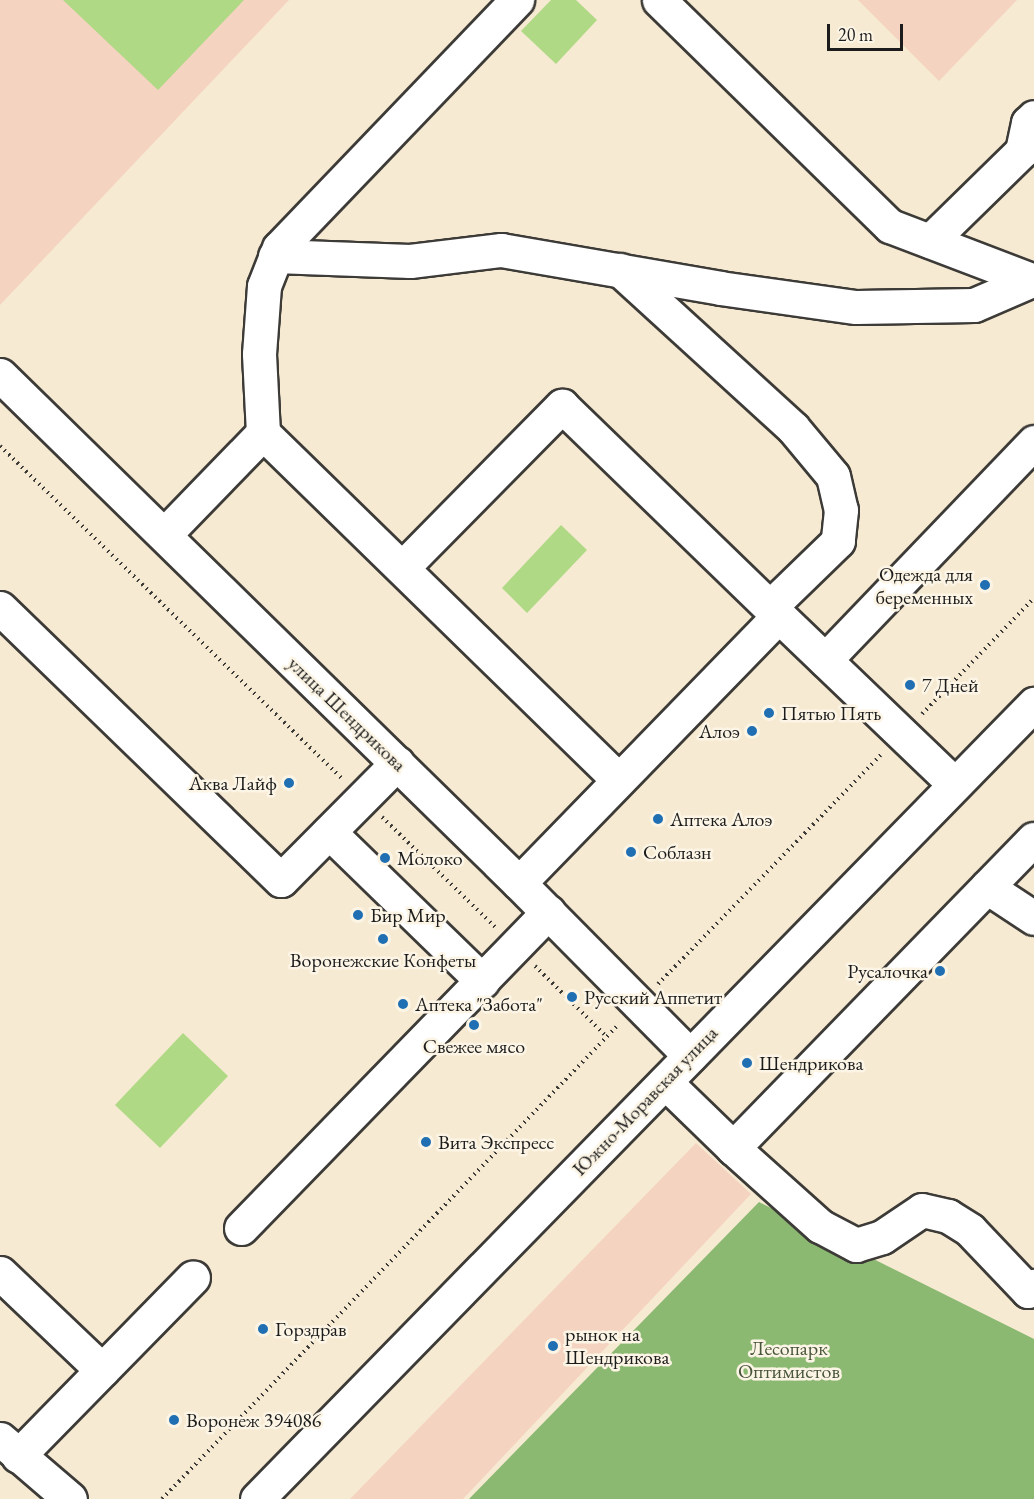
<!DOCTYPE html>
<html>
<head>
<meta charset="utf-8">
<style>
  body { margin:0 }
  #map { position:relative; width:1034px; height:1499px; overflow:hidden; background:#f7ead3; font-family:"EB Garamond",serif }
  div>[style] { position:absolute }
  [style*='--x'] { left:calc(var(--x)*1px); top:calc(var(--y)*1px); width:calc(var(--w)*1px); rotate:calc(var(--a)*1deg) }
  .built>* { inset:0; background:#f4d3c0 }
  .green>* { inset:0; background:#afd984 }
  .forest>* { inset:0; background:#8bb972 }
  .path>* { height:4px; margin-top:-2px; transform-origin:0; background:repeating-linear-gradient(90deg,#3d3b37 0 1.5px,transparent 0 6px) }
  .roads { filter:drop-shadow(2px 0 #3d3b37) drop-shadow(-2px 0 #3d3b37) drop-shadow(0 2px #3d3b37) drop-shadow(0 -2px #3d3b37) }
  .minor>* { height:33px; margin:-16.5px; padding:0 16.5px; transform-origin:16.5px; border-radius:16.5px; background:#fff }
  .major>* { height:33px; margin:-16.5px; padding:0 16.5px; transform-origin:16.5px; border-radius:16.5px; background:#fff }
  .dots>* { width:16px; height:16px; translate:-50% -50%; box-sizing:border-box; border:3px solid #fcf5e5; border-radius:50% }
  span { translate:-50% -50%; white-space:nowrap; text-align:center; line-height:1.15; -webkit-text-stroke:5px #fcf5e5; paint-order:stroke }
  .poi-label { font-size:20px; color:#1c1c1c }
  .right { translate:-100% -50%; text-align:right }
  .left { translate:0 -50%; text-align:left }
  .street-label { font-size:20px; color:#1c1c1c }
  .park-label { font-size:20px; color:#48553b }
  .scale { position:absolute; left:827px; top:24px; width:76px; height:27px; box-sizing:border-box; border:3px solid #1c1c1c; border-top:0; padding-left:8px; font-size:18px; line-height:21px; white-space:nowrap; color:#1c1c1c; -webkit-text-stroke:4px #fcf5e5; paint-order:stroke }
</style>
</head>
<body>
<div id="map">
  <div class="built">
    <i style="clip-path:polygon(0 0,289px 0,0 305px)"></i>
    <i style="clip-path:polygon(858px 0,1017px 0,939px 81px)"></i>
    <i style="clip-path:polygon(696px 1143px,751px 1194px,463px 1499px,350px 1499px)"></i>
  </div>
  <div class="green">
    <i style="clip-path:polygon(63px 0,244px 0,158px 90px)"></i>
    <i style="clip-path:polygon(551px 0,576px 0,597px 20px,556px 64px,521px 31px)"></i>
    <i style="clip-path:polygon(561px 525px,587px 550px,527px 613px,502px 588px)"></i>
    <i style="clip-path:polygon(183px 1033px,228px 1076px,160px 1148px,115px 1105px)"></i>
  </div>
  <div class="forest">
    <i style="clip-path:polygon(759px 1202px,1034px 1339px,1034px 1499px,469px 1499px)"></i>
  </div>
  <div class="path">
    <i style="--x:0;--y:446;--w:477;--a:44.2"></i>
    <i style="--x:922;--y:714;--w:161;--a:-46"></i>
    <i style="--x:382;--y:817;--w:158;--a:44.2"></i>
    <i style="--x:535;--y:966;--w:101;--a:44.6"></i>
    <i style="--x:658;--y:984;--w:322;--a:-45.8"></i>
    <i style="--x:162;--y:1499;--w:659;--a:-46.11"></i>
  </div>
  <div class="roads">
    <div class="minor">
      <i style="--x:659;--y:0;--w:323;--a:44.4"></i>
      <i style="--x:890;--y:226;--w:154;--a:20.9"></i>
      <i style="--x:930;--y:241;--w:129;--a:-44.4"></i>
      <i style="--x:1022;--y:151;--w:29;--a:-78"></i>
      <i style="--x:1028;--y:123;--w:8;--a:-45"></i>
      <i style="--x:275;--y:256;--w:135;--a:2.1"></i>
      <i style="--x:410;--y:261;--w:92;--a:-6.9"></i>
      <i style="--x:501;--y:250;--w:222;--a:9.8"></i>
      <i style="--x:720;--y:288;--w:137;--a:8"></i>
      <i style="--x:856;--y:307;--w:118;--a:-1"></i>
      <i style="--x:974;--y:305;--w:63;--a:-23.3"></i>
      <i style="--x:620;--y:270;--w:234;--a:42.4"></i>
      <i style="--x:793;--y:428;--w:62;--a:50.2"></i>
      <i style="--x:833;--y:476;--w:35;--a:77"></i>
      <i style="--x:841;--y:510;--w:31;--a:96"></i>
      <i style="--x:838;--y:541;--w:95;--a:135.9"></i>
      <i style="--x:0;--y:375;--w:726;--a:44.39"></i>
      <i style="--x:519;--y:883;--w:243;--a:45.3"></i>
      <i style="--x:263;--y:433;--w:79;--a:-92.9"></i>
      <i style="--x:259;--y:354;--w:68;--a:-85.8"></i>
      <i style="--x:264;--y:286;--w:41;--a:-68.5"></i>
      <i style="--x:279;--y:248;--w:344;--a:-46.2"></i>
      <i style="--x:164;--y:535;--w:142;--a:-45.9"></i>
      <i style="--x:263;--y:433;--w:496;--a:44.3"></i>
      <i style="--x:402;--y:568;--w:228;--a:-45.4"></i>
      <i style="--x:562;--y:406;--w:302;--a:44.1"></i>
      <i style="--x:0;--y:608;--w:391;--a:44.1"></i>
      <i style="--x:281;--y:880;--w:165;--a:-45.2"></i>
      <i style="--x:825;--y:660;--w:302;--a:-46.2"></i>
      <i style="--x:329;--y:832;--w:214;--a:44.2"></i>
      <i style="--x:519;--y:883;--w:373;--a:-45.8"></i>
      <i style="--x:779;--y:616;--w:243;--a:43.8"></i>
      <i style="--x:987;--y:887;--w:56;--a:33.4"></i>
      <i style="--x:665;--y:1082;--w:95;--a:44.1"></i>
      <i style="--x:733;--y:1148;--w:431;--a:-45.8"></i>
      <i style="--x:733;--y:1148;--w:117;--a:41.9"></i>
      <i style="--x:820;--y:1226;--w:41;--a:27.8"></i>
      <i style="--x:856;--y:1245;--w:27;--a:-17"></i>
      <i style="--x:882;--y:1237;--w:48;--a:-34"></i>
      <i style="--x:922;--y:1210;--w:27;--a:13"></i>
      <i style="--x:948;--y:1216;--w:26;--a:32"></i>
      <i style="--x:970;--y:1230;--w:84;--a:46.4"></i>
      <i style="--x:1028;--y:1291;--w:8;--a:-40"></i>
      <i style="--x:241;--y:1228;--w:441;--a:-45.8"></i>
      <i style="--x:0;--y:1273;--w:141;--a:43.6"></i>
      <i style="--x:0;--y:1439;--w:92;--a:40.6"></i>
      <i style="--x:18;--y:1456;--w:250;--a:-45.6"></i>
    </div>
    <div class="major">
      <i style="--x:257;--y:1499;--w:1112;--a:-45.66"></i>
    </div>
  </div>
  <div class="dots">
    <i style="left:985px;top:585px;background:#1f6fb2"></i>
    <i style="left:910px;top:685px;background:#1f6fb2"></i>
    <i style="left:769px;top:713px;background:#1f6fb2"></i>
    <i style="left:752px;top:731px;background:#1f6fb2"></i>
    <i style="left:289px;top:783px;background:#1f6fb2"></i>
    <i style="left:658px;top:819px;background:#1f6fb2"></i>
    <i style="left:631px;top:852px;background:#1f6fb2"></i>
    <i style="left:385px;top:858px;background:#1f6fb2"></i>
    <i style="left:358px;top:915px;background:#1f6fb2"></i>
    <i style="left:383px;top:939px;background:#1f6fb2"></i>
    <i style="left:940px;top:971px;background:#1f6fb2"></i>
    <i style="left:572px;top:997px;background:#1f6fb2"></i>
    <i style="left:403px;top:1004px;background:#1f6fb2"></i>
    <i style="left:474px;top:1025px;background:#1f6fb2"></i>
    <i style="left:747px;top:1063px;background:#1f6fb2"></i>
    <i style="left:426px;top:1142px;background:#1f6fb2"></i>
    <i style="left:263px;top:1329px;background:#1f6fb2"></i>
    <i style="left:553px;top:1346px;background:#1f6fb2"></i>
    <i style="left:174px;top:1420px;background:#1f6fb2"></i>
  </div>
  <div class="poi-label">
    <span class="right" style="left:973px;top:586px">Одежда для<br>беременных</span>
    <span class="left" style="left:922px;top:685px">7 Дней</span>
    <span class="left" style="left:781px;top:713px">Пятью Пять</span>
    <span class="right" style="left:740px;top:731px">Алоэ</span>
    <span class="right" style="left:277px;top:783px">Аква Лайф</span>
    <span class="left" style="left:670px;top:819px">Аптека Алоэ</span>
    <span class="left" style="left:643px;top:852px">Соблазн</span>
    <span class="left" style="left:397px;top:858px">Молоко</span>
    <span class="left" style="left:370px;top:915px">Бир Мир</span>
    <span style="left:383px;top:960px">Воронежские Конфеты</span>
    <span class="right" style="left:928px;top:971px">Русалочка</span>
    <span class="left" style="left:584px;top:997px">Русский Аппетит</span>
    <span class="left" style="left:415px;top:1004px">Аптека "Забота"</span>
    <span style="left:474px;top:1046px">Свежее мясо</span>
    <span class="left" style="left:759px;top:1063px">Шендрикова</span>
    <span class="left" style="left:438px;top:1142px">Вита Экспресс</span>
    <span class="left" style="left:275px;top:1329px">Горздрав</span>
    <span class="left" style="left:565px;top:1346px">рынок на<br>Шендрикова</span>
    <span class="left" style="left:186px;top:1420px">Воронеж 394086</span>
  </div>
  <div class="street-label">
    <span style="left:347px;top:714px;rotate:44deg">улица Шендрикова</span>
    <span style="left:645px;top:1101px;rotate:-46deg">Южно-Моравская улица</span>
  </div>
  <div class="park-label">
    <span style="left:789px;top:1360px">Лесопарк<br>Оптимистов</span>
  </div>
  <div class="scale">20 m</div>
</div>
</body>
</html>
